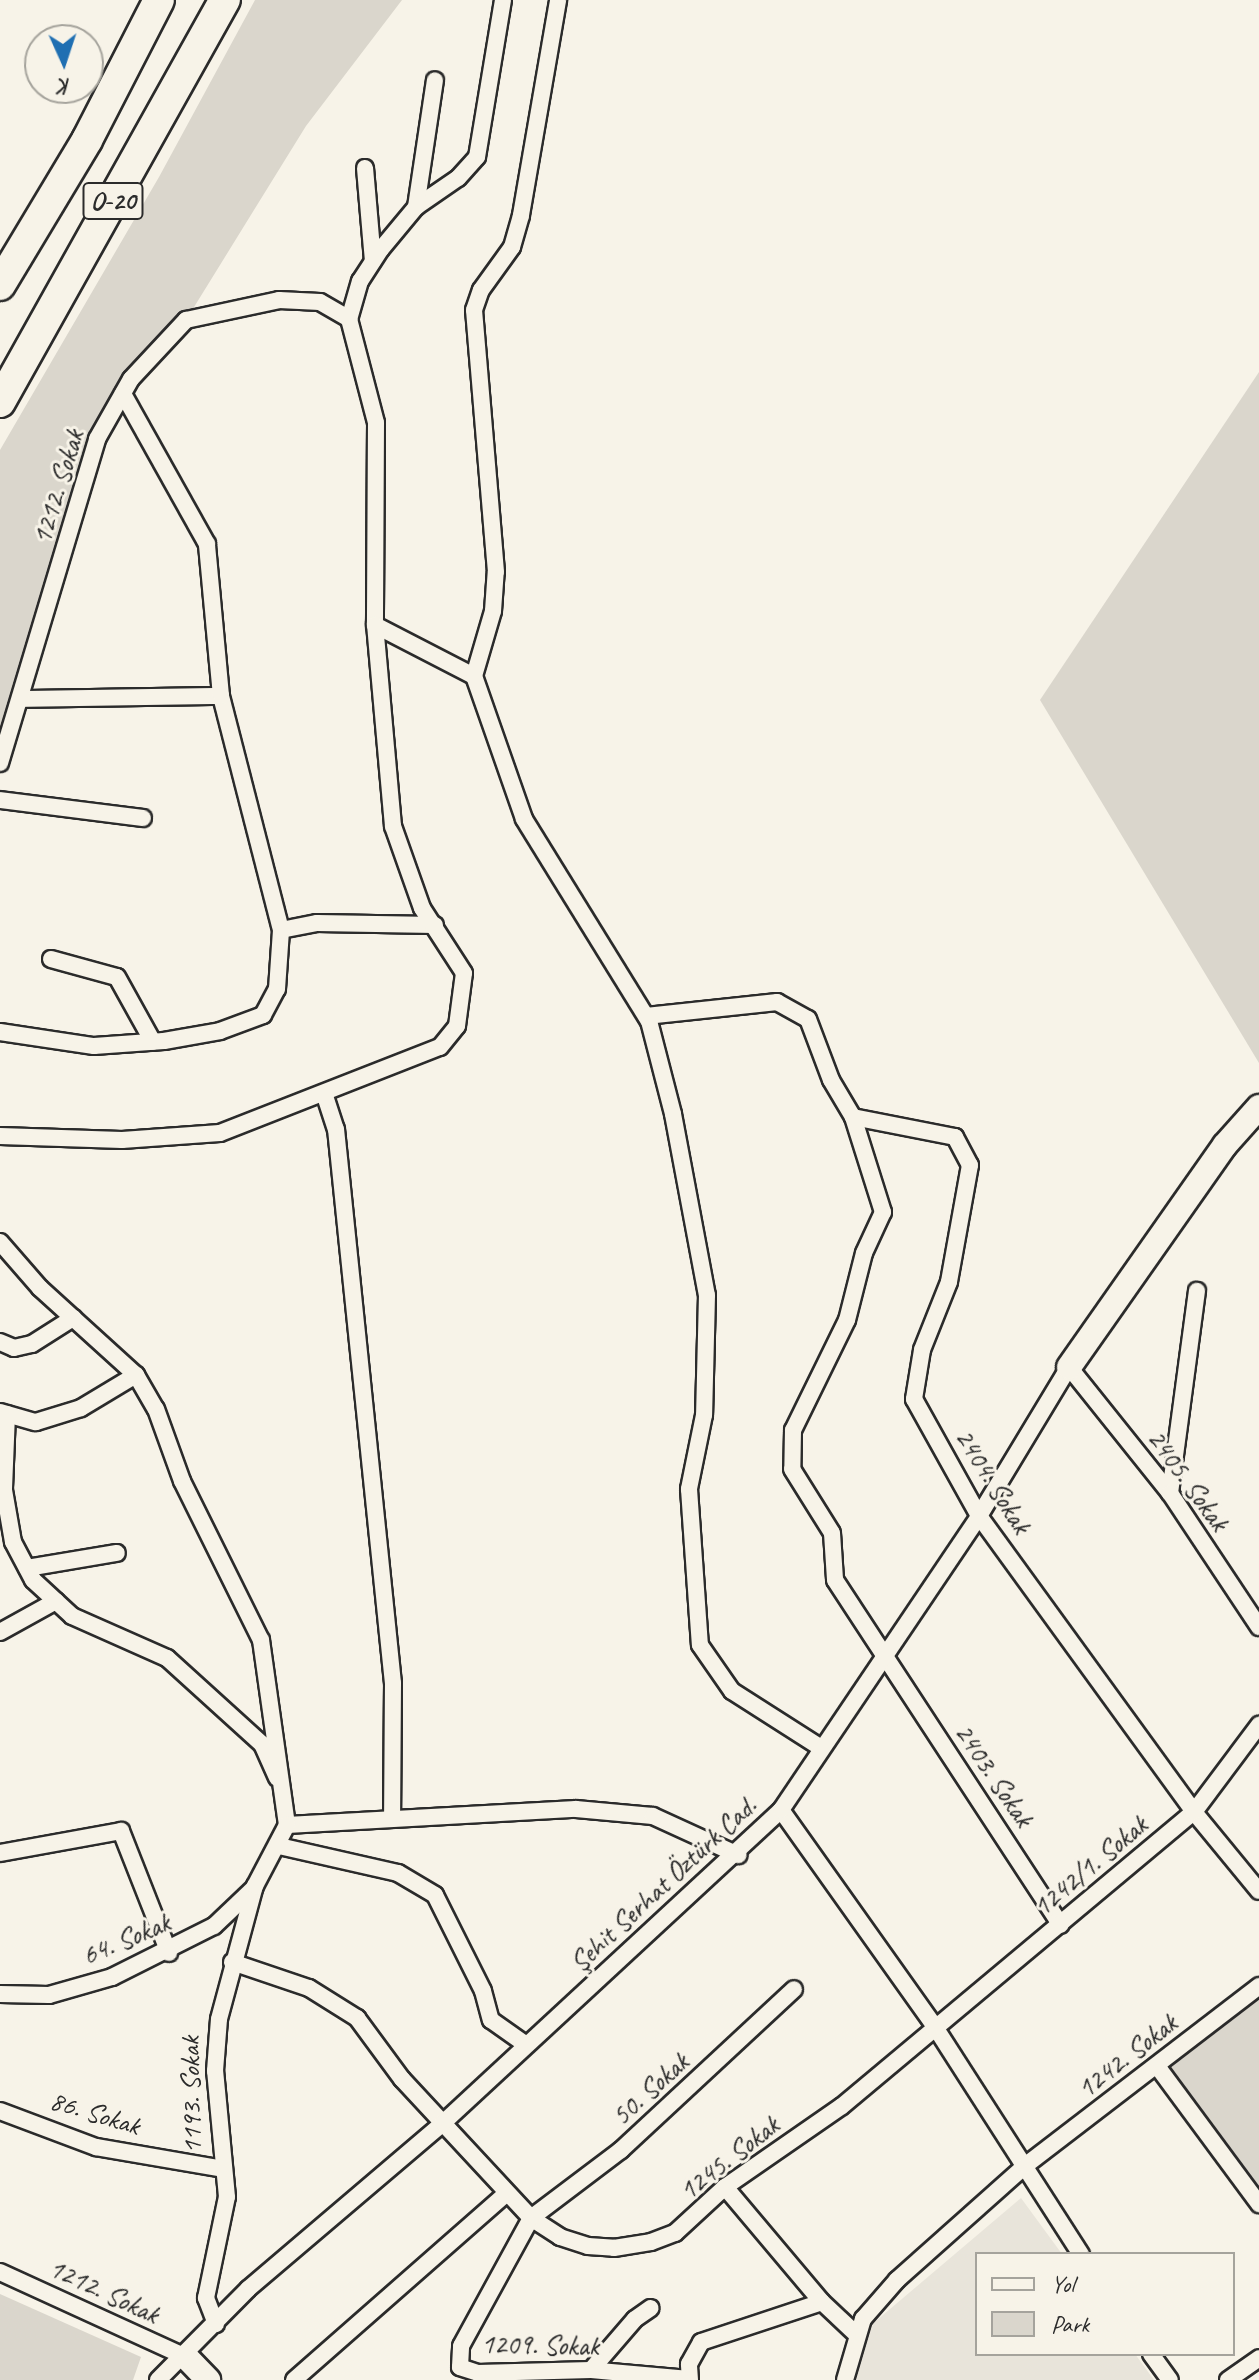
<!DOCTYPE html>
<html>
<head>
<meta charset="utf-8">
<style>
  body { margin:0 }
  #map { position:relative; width:1259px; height:2380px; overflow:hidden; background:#f7f3e8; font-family:Caveat,sans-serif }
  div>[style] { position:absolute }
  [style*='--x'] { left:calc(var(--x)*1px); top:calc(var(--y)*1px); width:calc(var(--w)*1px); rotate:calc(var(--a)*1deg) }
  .built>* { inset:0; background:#e8e4da }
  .green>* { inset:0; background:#dad6cc }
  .roads { filter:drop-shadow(2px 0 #2b2b2b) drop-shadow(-2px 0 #2b2b2b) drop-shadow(0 2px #2b2b2b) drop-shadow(0 -2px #2b2b2b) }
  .street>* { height:16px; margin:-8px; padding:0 8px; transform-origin:8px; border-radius:8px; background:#f7f3e8 }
  .secondary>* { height:24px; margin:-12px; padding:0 12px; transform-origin:12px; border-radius:12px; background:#f7f3e8 }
  .highway>* { height:30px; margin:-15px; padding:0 15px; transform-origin:15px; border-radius:15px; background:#f7f3e8 }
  span { translate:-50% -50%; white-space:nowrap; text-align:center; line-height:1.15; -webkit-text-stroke:6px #f7f3e8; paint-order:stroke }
  .shield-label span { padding:2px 6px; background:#f7f3e8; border:2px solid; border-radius:6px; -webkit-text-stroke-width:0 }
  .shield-label { font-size:26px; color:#2b2b2b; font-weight:700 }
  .street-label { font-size:28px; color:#2b2b2b }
  .legend { position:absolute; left:975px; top:2252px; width:260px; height:104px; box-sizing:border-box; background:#f7f3e8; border:2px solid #a5a39c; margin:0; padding:10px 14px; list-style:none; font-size:24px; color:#2b2b2b }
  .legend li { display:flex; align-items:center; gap:16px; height:40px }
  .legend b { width:40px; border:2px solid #a5a39c }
  .north { position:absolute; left:24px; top:24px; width:80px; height:80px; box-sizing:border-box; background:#f7f3e8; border:2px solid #a5a39c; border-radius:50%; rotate:177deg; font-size:22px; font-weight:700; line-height:32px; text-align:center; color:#2b2b2b }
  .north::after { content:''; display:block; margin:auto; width:28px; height:36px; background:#1f6fb2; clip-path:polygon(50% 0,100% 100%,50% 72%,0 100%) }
</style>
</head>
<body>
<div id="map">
  <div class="built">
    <i style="clip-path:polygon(1021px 2198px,1062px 2254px,977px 2254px,977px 2354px,1135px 2354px,1154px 2380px,855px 2380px,870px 2326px)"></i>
  </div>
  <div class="green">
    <i style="clip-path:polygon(255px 0,402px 0,306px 126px,186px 320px,123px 394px,61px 565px,0 763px,0 450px,159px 177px)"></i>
    <i style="clip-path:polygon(1259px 372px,1259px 1063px,1040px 700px)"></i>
    <i style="clip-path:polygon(1259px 1986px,1259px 2190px,1256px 2193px,1157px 2066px)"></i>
    <i style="clip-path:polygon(0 2294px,141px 2357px,133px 2380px,0 2380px)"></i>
  </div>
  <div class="roads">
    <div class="street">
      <i style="--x:503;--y:0;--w:159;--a:99.4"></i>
      <i style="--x:477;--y:157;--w:28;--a:132"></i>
      <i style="--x:458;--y:178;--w:51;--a:145.4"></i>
      <i style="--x:416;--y:207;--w:55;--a:129.8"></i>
      <i style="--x:381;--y:249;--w:38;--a:123"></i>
      <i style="--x:360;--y:281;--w:40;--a:106"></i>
      <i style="--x:349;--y:319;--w:107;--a:75.4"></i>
      <i style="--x:376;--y:423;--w:202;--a:90.3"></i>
      <i style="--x:375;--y:625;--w:111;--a:27.3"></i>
      <i style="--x:474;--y:676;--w:151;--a:70.7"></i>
      <i style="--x:524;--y:819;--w:238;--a:58.3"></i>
      <i style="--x:649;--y:1021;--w:96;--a:75.5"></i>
      <i style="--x:673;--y:1114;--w:184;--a:79.4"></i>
      <i style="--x:707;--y:1295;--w:120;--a:91.4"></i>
      <i style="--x:704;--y:1415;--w:76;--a:101.5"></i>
      <i style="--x:689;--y:1489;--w:156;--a:86"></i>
      <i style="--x:700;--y:1645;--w:56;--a:55.2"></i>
      <i style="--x:732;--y:1691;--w:104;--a:32.5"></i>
      <i style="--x:365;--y:168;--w:93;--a:85.1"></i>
      <i style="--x:416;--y:207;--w:128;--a:-81.5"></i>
      <i style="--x:474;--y:676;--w:68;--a:-73.7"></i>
      <i style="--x:493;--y:611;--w:39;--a:-86"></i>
      <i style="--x:496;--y:572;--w:263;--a:-94.8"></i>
      <i style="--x:474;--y:310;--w:21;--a:-71"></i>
      <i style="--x:481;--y:290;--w:53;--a:-54.2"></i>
      <i style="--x:512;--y:247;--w:33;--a:-74"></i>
      <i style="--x:521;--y:215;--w:218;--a:-80.2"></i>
      <i style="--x:20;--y:699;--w:201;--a:-0.9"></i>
      <i style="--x:0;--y:763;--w:338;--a:-73.3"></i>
      <i style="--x:97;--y:439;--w:69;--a:-60.5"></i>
      <i style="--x:131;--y:379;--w:81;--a:-47"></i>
      <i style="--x:186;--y:320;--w:95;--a:-12.1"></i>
      <i style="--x:279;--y:300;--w:41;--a:2.8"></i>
      <i style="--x:320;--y:302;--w:34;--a:30"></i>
      <i style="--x:0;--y:800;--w:144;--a:7.2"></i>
      <i style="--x:281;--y:930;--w:37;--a:-11"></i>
      <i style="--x:317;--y:923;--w:118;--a:1"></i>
      <i style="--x:51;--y:959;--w:68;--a:15.3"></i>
      <i style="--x:117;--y:977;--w:74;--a:61"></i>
      <i style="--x:646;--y:1016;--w:132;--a:-6.1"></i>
      <i style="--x:777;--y:1002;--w:35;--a:29"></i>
      <i style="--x:808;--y:1019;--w:65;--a:69.3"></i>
      <i style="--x:831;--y:1080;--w:43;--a:59.3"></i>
      <i style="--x:853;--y:1117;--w:100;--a:72.5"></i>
      <i style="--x:883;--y:1212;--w:45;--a:114.9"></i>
      <i style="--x:864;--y:1253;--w:69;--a:104.2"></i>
      <i style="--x:847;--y:1320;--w:123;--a:116.1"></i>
      <i style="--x:793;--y:1430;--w:39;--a:91"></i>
      <i style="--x:792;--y:1469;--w:75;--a:58"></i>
      <i style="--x:832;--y:1533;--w:47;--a:86.3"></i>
      <i style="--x:835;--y:1580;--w:412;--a:56.8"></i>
      <i style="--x:0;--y:1032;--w:95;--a:8.5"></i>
      <i style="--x:94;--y:1046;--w:70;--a:-4.1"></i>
      <i style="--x:164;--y:1041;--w:57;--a:-10.1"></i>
      <i style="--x:220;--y:1031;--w:46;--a:-20.4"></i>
      <i style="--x:263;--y:1015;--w:30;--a:-62"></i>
      <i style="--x:277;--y:989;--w:59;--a:-86.1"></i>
      <i style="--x:281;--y:930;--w:242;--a:-104.4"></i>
      <i style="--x:221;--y:696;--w:153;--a:-95.3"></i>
      <i style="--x:207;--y:544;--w:172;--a:-119.2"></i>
      <i style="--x:325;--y:1096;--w:35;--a:72"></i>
      <i style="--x:336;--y:1129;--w:557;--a:84.13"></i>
      <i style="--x:393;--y:1683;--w:132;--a:90.4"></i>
      <i style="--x:853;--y:1117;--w:104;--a:11.1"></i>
      <i style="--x:955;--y:1137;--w:32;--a:62"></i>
      <i style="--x:970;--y:1165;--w:119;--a:100.2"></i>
      <i style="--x:949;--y:1282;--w:73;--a:111.7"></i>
      <i style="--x:922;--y:1350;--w:50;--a:99.3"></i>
      <i style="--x:914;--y:1399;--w:134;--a:60.9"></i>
      <i style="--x:979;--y:1516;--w:366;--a:54"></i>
      <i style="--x:1194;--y:1812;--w:102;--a:50.6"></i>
      <i style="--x:0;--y:1136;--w:122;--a:1.9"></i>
      <i style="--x:122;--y:1140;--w:98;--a:-4.1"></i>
      <i style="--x:220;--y:1133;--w:236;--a:-21.4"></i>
      <i style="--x:440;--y:1047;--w:27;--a:-51"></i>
      <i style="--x:457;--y:1026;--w:53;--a:-82.5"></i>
      <i style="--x:464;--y:973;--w:77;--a:-122.9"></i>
      <i style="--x:422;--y:908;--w:87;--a:-109.5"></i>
      <i style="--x:393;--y:826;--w:202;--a:-95.1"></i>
      <i style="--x:0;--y:1242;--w:61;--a:49"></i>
      <i style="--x:40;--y:1288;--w:130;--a:42.2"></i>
      <i style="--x:136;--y:1375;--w:39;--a:60"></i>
      <i style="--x:156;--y:1409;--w:77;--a:70.1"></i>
      <i style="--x:182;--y:1481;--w:178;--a:63.6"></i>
      <i style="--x:261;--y:1640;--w:187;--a:82"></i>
      <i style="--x:287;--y:1825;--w:289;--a:-3.2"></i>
      <i style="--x:576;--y:1809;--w:77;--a:5.2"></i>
      <i style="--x:653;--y:1816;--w:94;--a:24.6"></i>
      <i style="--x:0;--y:1342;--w:15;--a:23"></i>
      <i style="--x:14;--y:1348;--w:18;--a:-13"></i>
      <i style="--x:32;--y:1344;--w:49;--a:-32.4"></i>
      <i style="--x:0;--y:1412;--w:37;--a:16"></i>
      <i style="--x:36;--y:1422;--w:47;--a:-17.3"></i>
      <i style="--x:81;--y:1408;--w:64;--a:-31"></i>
      <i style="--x:7;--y:1414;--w:76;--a:92.3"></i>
      <i style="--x:4;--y:1490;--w:53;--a:80.2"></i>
      <i style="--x:13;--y:1542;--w:43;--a:62.2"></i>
      <i style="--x:33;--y:1580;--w:53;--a:42.7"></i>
      <i style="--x:72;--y:1616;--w:104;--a:23.9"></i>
      <i style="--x:167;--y:1658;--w:128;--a:42.2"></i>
      <i style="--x:262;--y:1744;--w:37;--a:66"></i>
      <i style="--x:1170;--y:1493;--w:204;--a:-82.4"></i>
      <i style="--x:27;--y:1568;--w:91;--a:-9.5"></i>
      <i style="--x:0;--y:1632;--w:64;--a:-29"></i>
      <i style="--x:781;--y:1810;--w:266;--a:54.6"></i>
      <i style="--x:935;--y:2027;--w:270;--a:57.3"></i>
      <i style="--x:279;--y:1846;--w:122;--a:12.8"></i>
      <i style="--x:398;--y:1873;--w:43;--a:30.7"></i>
      <i style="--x:435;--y:1895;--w:107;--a:63.4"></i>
      <i style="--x:483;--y:1991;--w:30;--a:75"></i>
      <i style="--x:491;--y:2020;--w:42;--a:35.2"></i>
      <i style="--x:0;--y:1853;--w:123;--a:-10.3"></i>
      <i style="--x:121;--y:1831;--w:131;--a:68.5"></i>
      <i style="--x:232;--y:1962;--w:81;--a:18.7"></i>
      <i style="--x:309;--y:1988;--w:57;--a:32"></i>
      <i style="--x:357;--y:2018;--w:76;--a:53.6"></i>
      <i style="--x:402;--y:2079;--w:190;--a:47.1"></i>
      <i style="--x:531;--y:2218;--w:35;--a:33"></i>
      <i style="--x:560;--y:2237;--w:29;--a:18"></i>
      <i style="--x:588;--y:2246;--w:26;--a:4"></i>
      <i style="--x:614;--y:2248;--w:37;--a:-9"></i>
      <i style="--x:651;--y:2242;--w:26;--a:-21"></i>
      <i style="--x:675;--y:2233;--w:68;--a:-42.6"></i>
      <i style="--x:725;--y:2187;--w:142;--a:-34.7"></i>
      <i style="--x:842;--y:2106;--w:459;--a:-39.9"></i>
      <i style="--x:1194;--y:1812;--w:109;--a:-53.2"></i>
      <i style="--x:0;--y:1994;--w:49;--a:1.2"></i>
      <i style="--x:49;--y:1995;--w:66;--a:-15.9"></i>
      <i style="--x:112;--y:1977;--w:114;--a:-26.6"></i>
      <i style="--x:214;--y:1926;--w:55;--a:-43.5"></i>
      <i style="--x:1157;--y:2066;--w:172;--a:53.5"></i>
      <i style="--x:0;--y:2111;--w:103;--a:20.6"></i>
      <i style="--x:96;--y:2147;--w:129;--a:9.8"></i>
      <i style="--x:725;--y:2187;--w:150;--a:49.9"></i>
      <i style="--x:822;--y:2302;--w:48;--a:43.3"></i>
      <i style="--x:0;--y:2272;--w:205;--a:24.6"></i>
      <i style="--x:216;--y:2324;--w:28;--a:-111"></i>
      <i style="--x:206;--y:2298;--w:103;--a:-78.3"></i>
      <i style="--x:227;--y:2197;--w:127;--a:-95.4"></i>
      <i style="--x:215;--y:2071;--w:52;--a:-85.6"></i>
      <i style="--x:219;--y:2019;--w:138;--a:-74.9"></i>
      <i style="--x:255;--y:1886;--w:69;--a:-62.3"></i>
      <i style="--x:1151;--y:2354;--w:32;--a:54"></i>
      <i style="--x:591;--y:2370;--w:67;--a:-49.2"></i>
      <i style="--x:635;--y:2319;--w:19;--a:-35"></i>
      <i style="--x:689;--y:2379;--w:98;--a:-174.8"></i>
      <i style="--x:591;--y:2370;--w:113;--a:178.5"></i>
      <i style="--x:478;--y:2373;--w:19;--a:-162"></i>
      <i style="--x:460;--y:2367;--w:21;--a:-87"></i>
      <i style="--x:461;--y:2346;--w:146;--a:-61.3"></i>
      <i style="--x:531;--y:2218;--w:113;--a:-37.1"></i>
      <i style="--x:621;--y:2150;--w:236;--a:-42.9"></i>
      <i style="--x:158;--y:2380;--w:128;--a:-45.3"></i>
      <i style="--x:248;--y:2289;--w:256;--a:-40.4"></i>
      <i style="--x:443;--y:2123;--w:461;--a:-42.8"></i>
      <i style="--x:781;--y:1810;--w:354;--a:-56"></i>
      <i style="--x:979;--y:1516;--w:174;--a:-58.9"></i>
      <i style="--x:1069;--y:1367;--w:161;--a:51.3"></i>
      <i style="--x:1170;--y:1493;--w:161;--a:56.4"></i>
      <i style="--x:294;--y:2380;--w:283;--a:-41.3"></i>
      <i style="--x:690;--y:2380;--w:16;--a:-94"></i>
      <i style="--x:689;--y:2364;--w:25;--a:-61"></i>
      <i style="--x:701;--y:2342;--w:127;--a:-18.3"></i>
      <i style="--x:845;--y:2380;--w:64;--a:-73.6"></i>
      <i style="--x:863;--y:2319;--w:52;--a:-48.9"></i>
      <i style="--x:897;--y:2280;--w:173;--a:-41.7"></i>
      <i style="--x:1026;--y:2165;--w:294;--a:-37.5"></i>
      <i style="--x:1228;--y:2380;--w:38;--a:-35"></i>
    </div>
    <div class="secondary">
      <i style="--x:1069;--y:1367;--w:271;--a:-54.9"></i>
      <i style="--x:1225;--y:1145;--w:51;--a:-48.2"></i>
      <i style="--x:186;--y:2357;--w:32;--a:46"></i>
    </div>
    <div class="highway">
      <i style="--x:0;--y:285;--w:169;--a:-59"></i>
      <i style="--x:87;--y:140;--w:157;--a:-62.8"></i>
      <i style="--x:0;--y:402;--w:461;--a:-60.8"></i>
    </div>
  </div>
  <div class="shield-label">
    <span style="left:113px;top:201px">O-20</span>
  </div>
  <div class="street-label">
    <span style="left:58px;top:487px;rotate:-73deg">1212. Sokak</span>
    <span style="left:1188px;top:1480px;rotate:54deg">2405. Sokak</span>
    <span style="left:993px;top:1481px;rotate:58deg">2404. Sokak</span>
    <span style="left:994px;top:1775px;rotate:56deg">2403. Sokak</span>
    <span style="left:1090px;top:1866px;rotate:-40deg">1242/1. Sokak</span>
    <span style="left:663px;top:1884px;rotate:-43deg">Şehit Serhat Öztürk Cad.</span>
    <span style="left:126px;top:1939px;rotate:-23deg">64. Sokak</span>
    <span style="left:1127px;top:2056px;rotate:-38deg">1242. Sokak</span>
    <span style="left:650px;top:2089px;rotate:-42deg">50. Sokak</span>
    <span style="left:191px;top:2095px;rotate:-91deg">1193. Sokak</span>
    <span style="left:95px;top:2113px;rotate:17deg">86. Sokak</span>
    <span style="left:729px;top:2158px;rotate:-38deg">1245. Sokak</span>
    <span style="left:104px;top:2291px;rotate:25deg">1212. Sokak</span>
    <span style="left:540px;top:2345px;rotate:1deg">1209. Sokak</span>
  </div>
  <ul class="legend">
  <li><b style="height:10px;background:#f7f3e8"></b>Yol</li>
  <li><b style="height:22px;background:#dad6cc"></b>Park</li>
  </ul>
  <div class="north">K</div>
</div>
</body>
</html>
